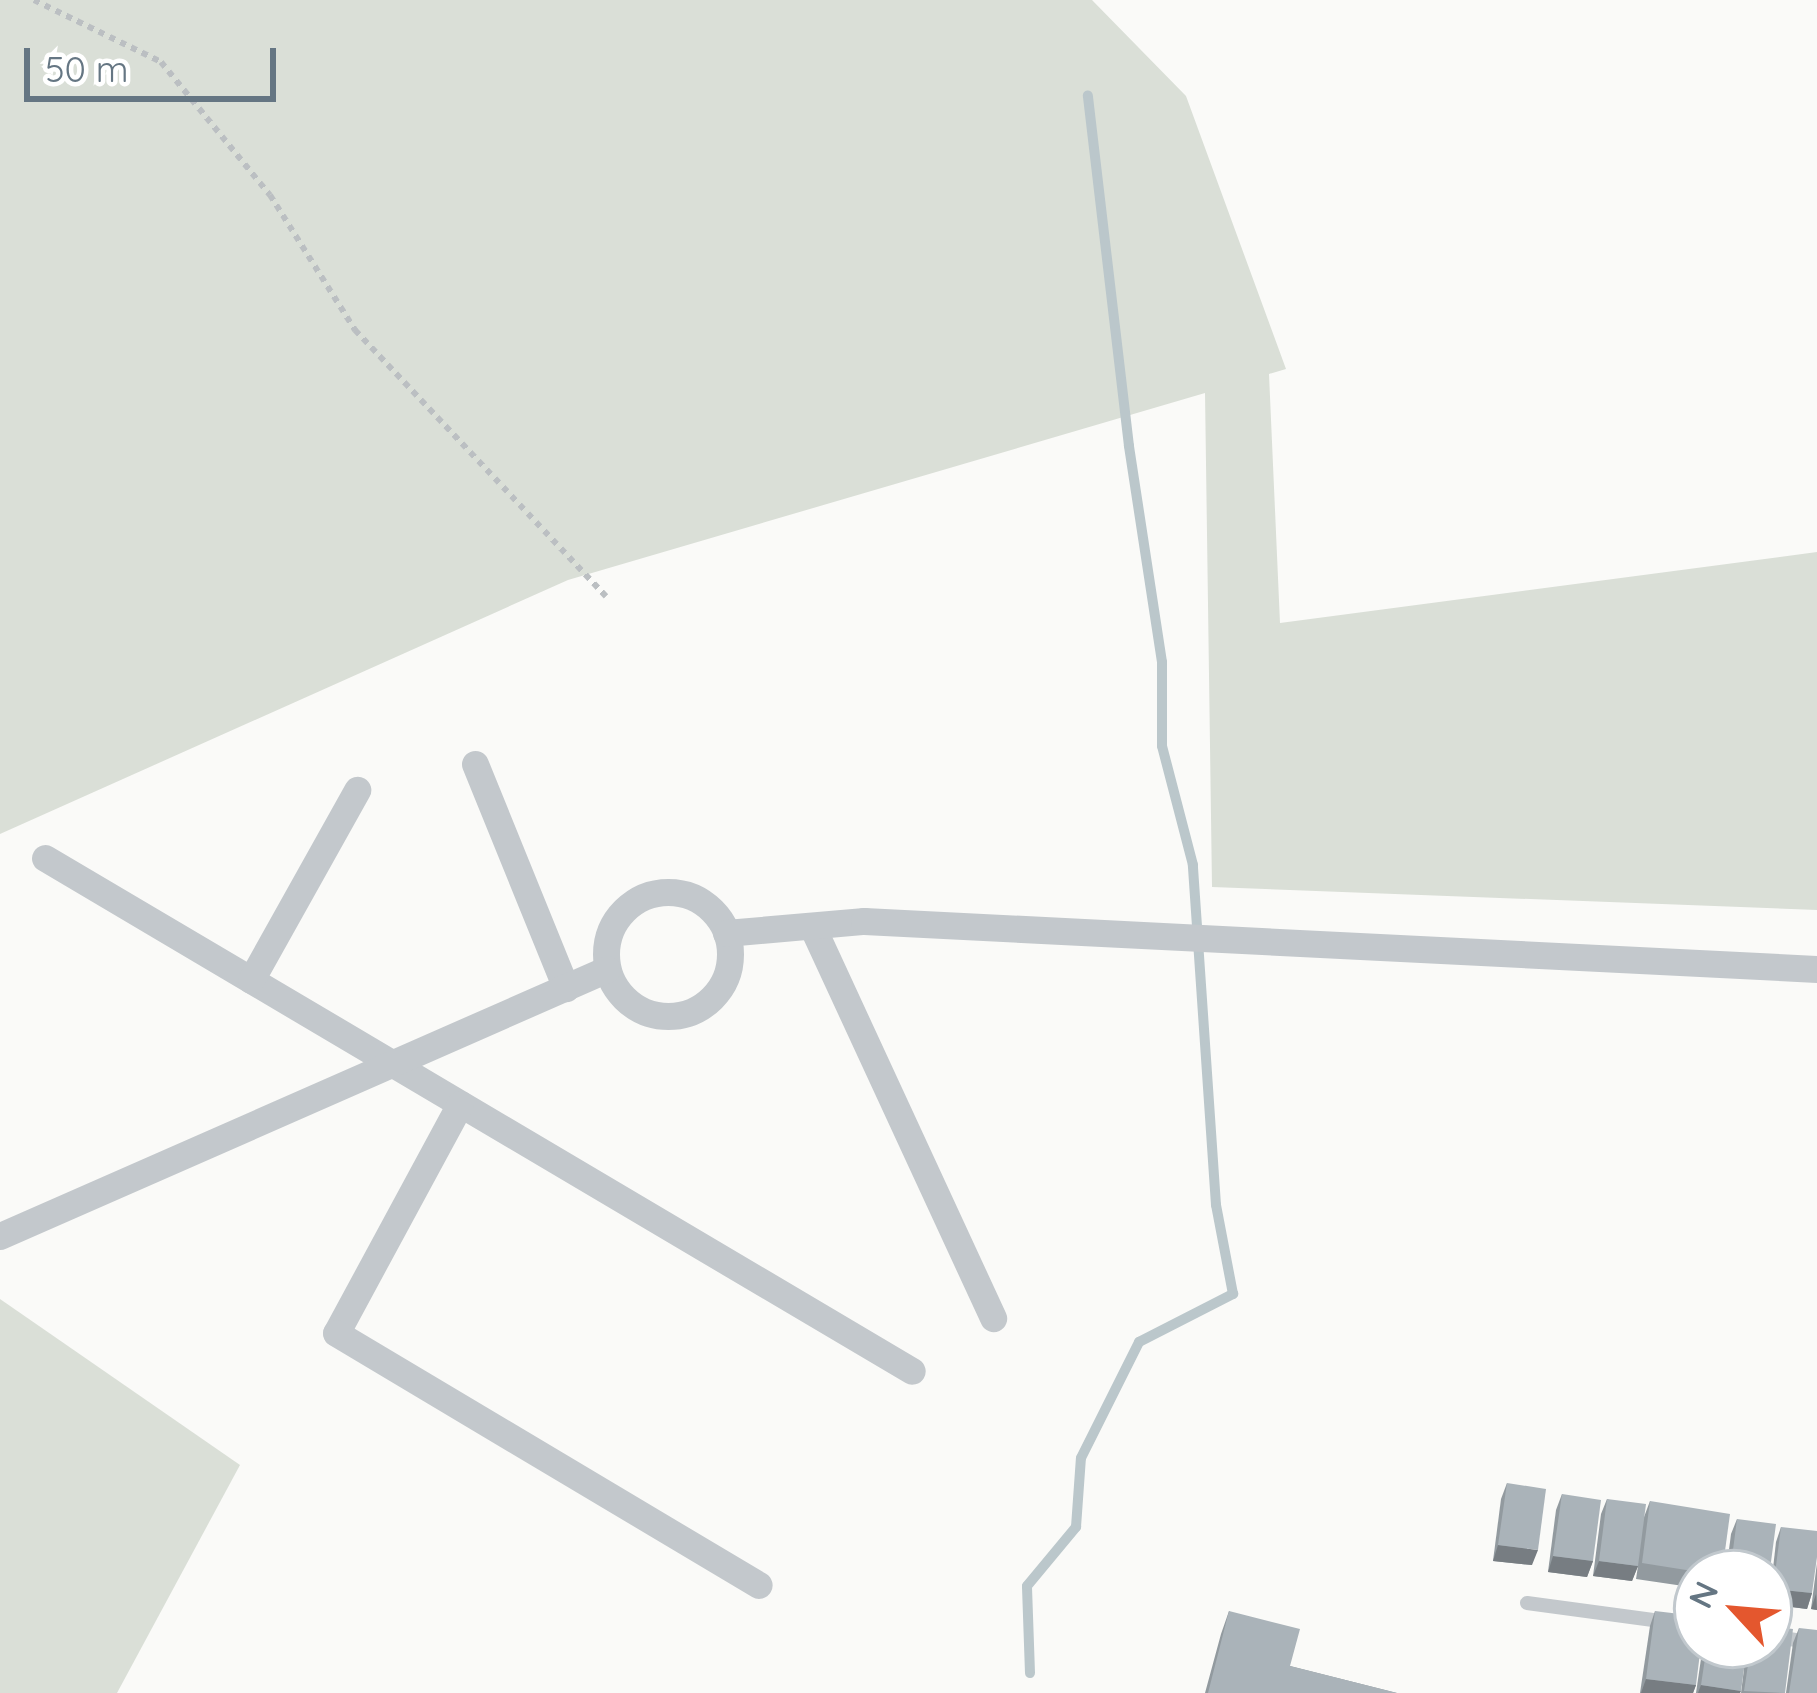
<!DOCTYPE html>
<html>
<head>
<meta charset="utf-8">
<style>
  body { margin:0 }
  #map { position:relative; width:1817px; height:1693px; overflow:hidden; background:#fafaf8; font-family:Quicksand,sans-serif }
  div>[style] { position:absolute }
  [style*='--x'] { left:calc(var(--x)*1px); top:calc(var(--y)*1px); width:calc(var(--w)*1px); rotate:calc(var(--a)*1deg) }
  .green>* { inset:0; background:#dadfd7 }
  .stream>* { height:10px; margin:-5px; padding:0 5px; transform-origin:5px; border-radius:5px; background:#bbc7cb }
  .path>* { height:6px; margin-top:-3px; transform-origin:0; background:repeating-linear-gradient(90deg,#bbbfc2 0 6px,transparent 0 12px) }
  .lane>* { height:14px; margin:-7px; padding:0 7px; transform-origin:7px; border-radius:7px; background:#c3c8cc }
  .street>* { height:27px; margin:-13.5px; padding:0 13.5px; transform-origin:13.5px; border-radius:13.5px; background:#c3c8cc }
  .street>.ring { margin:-13.5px; padding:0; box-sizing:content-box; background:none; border:27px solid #c3c8cc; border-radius:50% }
  .wall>* { inset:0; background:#929a9f }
  .shaded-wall>* { inset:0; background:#777d82 }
  .building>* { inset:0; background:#aab3b9 }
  span { translate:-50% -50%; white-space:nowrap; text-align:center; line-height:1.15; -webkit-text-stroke:12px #fff; paint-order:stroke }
  .north { position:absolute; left:1673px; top:1549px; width:120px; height:120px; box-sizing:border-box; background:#fff; border:3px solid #c1c8cd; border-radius:50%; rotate:296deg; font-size:33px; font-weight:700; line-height:48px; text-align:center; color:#657683 }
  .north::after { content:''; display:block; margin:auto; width:42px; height:54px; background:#e4572e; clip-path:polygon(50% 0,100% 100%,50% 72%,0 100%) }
  .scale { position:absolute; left:24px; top:48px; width:252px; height:54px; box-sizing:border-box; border:6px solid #657683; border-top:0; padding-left:15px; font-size:36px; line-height:42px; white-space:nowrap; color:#657683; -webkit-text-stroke:9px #fff; paint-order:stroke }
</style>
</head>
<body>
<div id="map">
  <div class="green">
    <i style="clip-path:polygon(0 0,1092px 0,1186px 96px,1286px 369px,1269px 374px,1280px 623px,1817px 552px,1817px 910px,1212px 887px,1205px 393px,568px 580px,0 834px)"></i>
    <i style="clip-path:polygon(0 1299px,240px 1465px,117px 1693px,0 1693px)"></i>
  </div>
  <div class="stream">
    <i style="--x:1030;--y:1673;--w:87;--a:-92"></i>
    <i style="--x:1027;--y:1586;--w:77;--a:-50.3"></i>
    <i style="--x:1076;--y:1527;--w:69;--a:-85.9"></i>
    <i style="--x:1081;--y:1458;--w:130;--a:-63.4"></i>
    <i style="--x:1139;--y:1342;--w:106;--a:-27.1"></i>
    <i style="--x:1233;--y:1294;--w:91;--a:-100.8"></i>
    <i style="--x:1216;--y:1205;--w:341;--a:-93.9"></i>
    <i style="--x:1193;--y:865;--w:123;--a:-104.6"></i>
    <i style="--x:1162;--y:746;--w:84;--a:-90"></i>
    <i style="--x:1162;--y:662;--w:219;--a:-98.7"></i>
    <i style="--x:1129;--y:446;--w:353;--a:-96.7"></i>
  </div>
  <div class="path">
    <i style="--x:34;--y:0;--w:141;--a:26"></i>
    <i style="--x:161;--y:62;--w:172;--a:50.7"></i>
    <i style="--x:270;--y:195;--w:160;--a:57.8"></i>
    <i style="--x:355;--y:330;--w:366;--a:46.7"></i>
  </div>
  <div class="lane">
    <i style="--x:1527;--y:1603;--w:172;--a:7.7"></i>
    <i style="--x:1769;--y:1636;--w:49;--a:8.3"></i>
  </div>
  <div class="street">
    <i style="--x:475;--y:764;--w:242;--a:67.9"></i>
    <i style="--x:45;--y:858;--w:1007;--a:30.61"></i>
    <i class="ring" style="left:606px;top:892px;width:97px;height:97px"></i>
    <i style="--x:812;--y:926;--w:432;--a:65.2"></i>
    <i style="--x:726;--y:933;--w:139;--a:-5"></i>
    <i style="--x:864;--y:921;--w:954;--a:2.88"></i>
    <i style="--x:251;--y:980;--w:218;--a:-60.8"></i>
    <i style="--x:460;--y:1104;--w:260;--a:118.4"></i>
    <i style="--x:336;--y:1333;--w:492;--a:30.8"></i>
    <i style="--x:0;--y:1236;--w:663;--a:-23.74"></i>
  </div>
  <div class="wall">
    <i style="clip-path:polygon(1507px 1483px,1532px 1565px,1493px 1561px,1501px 1499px)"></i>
    <i style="clip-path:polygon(1562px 1494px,1593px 1561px,1587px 1577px,1548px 1572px,1556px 1510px)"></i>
    <i style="clip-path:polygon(1607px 1499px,1644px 1517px,1650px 1501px,1722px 1573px,1697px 1573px,1697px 1588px,1636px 1579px,1638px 1566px,1632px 1581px,1593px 1576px,1601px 1514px)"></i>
    <i style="clip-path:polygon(1737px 1519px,1769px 1573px,1726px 1573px,1731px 1534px)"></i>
    <i style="clip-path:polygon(1781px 1527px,1812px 1593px,1807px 1609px,1769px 1604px,1776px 1542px)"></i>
    <i style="clip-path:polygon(1817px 1563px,1817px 1610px,1811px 1609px)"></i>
    <i style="clip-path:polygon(1229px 1611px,1290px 1666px,1397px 1693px,1205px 1693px,1221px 1634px)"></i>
    <i style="clip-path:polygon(1655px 1611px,1696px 1685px,1693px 1693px,1640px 1693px,1650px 1626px)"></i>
    <i style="clip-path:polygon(1799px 1628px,1817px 1693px,1786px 1693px,1793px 1643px)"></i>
    <i style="clip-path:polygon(1703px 1645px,1747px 1645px,1740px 1693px,1696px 1693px)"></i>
    <i style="clip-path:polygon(1747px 1645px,1769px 1645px,1785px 1693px,1741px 1693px)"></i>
  </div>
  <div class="shaded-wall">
    <i style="clip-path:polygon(1498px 1545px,1538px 1550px,1532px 1565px,1493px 1561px)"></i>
    <i style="clip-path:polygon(1553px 1556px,1593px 1561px,1587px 1577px,1548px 1572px)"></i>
    <i style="clip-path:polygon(1599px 1561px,1638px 1566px,1632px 1581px,1593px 1576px)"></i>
    <i style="clip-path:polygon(1773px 1589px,1812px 1593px,1807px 1609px,1769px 1604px)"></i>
    <i style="clip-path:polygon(1816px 1594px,1817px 1610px,1811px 1609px)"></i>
    <i style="clip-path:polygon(1646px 1679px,1696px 1685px,1693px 1693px,1641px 1693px)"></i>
    <i style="clip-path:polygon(1701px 1685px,1741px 1691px,1740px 1693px,1698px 1693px)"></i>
  </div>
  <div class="building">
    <i style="clip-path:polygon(1507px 1483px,1546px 1489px,1538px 1550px,1498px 1545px)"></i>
    <i style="clip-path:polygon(1562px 1494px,1601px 1500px,1593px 1561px,1553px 1556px)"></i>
    <i style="clip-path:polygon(1607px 1499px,1646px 1504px,1638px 1566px,1599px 1561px)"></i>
    <i style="clip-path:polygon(1650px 1501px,1730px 1514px,1722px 1573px,1705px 1573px,1642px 1563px)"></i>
    <i style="clip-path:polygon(1737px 1519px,1776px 1524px,1769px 1577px,1769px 1573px,1730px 1573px)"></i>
    <i style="clip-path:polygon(1781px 1527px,1817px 1531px,1817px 1557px,1812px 1593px,1773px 1589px)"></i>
    <i style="clip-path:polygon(1229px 1611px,1300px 1629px,1290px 1666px,1397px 1693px,1208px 1693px)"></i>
    <i style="clip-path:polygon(1655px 1611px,1697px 1616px,1697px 1645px,1701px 1645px,1696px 1685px,1646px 1679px)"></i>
    <i style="clip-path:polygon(1769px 1626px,1793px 1629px,1785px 1693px,1744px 1691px,1751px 1645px,1769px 1645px)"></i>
    <i style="clip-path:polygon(1799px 1628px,1817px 1630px,1817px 1693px,1789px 1693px)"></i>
    <i style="clip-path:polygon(1707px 1645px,1747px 1645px,1741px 1691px,1701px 1685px)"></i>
  </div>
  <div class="north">N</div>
  <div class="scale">50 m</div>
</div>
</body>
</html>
